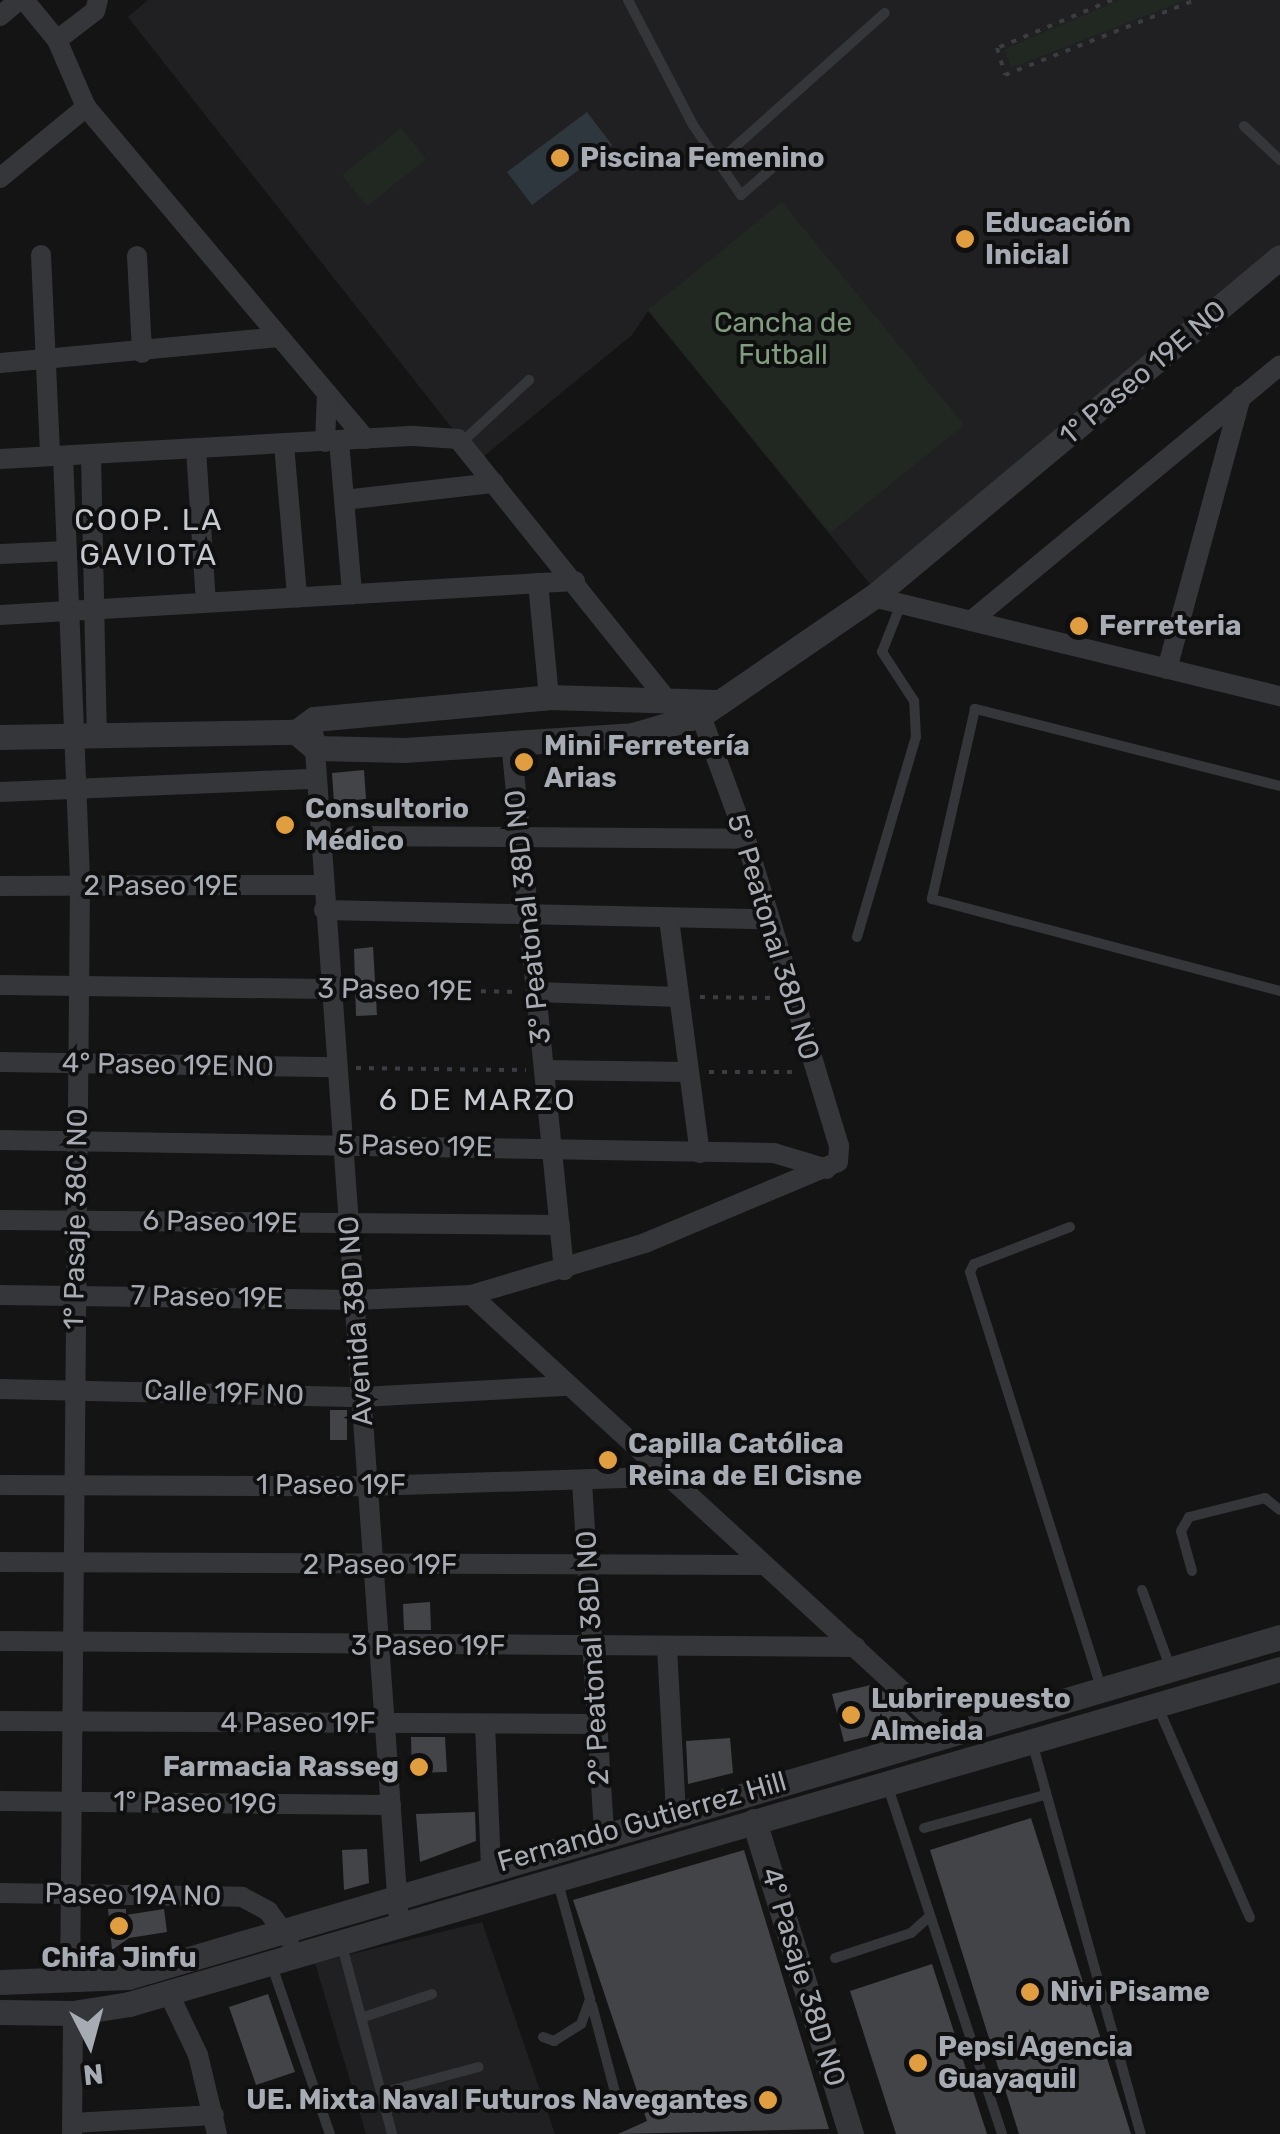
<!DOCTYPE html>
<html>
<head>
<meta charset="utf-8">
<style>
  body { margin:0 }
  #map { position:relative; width:1280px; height:2134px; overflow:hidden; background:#141415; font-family:Rubik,sans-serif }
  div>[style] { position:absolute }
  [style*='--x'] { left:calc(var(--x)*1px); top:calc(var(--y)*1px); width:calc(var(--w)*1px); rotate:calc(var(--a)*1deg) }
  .built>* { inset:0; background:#202022 }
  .green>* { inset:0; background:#202821 }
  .water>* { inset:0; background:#2e373d }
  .building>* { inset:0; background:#434448 }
  .path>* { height:4px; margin-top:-2px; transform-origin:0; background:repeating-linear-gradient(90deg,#3b3d41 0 5px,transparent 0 13px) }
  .service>* { height:10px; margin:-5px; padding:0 5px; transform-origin:5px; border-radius:5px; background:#35363a }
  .minor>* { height:20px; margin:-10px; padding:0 10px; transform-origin:10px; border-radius:10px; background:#35363a }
  .tertiary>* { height:25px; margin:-12.5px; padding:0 12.5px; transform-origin:12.5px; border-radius:12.5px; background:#35363a }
  .dots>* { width:28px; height:28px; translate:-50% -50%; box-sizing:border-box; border:5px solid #0f0f10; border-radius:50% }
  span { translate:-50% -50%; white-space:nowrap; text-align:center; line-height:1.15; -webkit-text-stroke:8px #0f0f10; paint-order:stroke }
  .poi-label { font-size:28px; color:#a7acb4; font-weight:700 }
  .left { translate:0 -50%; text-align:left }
  .right { translate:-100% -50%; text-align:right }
  .park-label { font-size:28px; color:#809e7f }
  .street-label { font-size:28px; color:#a7acb4 }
  .neighbourhood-label { font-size:30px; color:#c7cbd1; letter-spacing:2.5px }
  .north { position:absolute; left:40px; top:1994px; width:100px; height:100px; -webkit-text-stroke:8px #0f0f10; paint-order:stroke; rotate:174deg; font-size:28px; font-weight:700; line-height:40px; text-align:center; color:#a7acb4 }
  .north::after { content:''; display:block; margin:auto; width:35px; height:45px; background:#a7acb4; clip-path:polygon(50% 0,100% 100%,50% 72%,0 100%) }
</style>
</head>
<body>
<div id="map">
  <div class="built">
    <i style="clip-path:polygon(148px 0,1280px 0,1280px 248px,870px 584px,648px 311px,632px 335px,478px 461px,128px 17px)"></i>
    <i style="clip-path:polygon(482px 1922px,555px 2134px,366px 2134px,315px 1963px)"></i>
  </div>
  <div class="green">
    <i style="clip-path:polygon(1120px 0,1186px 0,1011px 68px,1005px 49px)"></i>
    <i style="clip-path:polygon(401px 128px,426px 159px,367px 206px,342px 175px)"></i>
    <i style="clip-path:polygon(782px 202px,964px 425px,830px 533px,648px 310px)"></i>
  </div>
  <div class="water">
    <i style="clip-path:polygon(587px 112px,612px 145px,532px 205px,507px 172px)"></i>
  </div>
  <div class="building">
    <i style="clip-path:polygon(364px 770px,366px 799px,334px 802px,332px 773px)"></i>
    <i style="clip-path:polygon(373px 947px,377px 1015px,356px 1016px,354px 949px)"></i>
    <i style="clip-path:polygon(330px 1410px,347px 1410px,347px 1440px,330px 1440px)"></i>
    <i style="clip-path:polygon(430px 1602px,431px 1630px,404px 1630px,403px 1604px)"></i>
    <i style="clip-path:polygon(875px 1684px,918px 1724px,844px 1742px,832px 1694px)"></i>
    <i style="clip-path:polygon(411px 1737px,445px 1737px,447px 1772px,412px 1773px)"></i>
    <i style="clip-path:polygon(730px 1738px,733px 1773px,688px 1784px,686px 1741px)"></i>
    <i style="clip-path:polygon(475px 1812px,476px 1841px,420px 1862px,416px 1814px)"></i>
    <i style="clip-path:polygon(1031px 1818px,1131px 2134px,1019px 2134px,930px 1850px)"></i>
    <i style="clip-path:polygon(367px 1849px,369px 1883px,344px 1890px,342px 1850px)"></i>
    <i style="clip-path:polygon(744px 1850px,829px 2129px,618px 2134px,647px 2121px,573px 1900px)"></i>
    <i style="clip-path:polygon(108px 1909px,126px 1909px,126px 1915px,164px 1909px,167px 1932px,129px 1938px,112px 1950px)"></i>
    <i style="clip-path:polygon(932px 1964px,987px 2134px,896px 2134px,850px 1991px)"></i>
    <i style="clip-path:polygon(268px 1994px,295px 2072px,256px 2085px,229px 2007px)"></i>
  </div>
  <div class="path">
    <i style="--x:1112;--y:0;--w:125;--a:157.3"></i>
    <i style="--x:997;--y:48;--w:28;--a:73"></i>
    <i style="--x:1005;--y:75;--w:204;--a:-21.5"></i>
    <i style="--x:351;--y:989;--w:165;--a:1"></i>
    <i style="--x:700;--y:997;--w:75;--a:0.8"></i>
    <i style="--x:356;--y:1068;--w:170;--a:0.7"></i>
    <i style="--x:709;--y:1072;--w:90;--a:0"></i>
  </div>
  <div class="service">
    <i style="--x:628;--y:0;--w:141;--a:62.5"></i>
    <i style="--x:693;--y:125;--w:85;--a:55.6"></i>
    <i style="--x:741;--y:195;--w:48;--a:-40.7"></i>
    <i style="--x:1244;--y:126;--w:50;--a:43.4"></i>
    <i style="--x:717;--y:163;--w:225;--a:-41.8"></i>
    <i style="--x:461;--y:443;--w:93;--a:-42.8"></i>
    <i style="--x:1280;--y:786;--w:315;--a:-165.8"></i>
    <i style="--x:975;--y:709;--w:195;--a:102.8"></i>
    <i style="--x:932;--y:899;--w:360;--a:14.8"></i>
    <i style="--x:857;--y:937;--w:209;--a:-73.6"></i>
    <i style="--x:916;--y:737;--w:36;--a:-93"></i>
    <i style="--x:914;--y:701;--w:59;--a:-123.1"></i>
    <i style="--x:882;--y:652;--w:52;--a:-68.4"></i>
    <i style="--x:1070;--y:1227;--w:103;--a:158.9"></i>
    <i style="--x:974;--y:1264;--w:9;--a:117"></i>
    <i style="--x:970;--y:1272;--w:436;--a:72.5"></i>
    <i style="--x:1192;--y:1571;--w:41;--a:-105.4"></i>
    <i style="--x:1181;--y:1531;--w:16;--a:-60"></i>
    <i style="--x:1189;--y:1517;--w:78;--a:-14"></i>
    <i style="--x:1265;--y:1498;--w:19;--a:39"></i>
    <i style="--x:1142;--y:1590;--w:82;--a:70"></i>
    <i style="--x:1157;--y:1705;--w:232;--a:66.4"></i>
    <i style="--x:1032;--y:1742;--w:407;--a:74.5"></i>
    <i style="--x:887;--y:1784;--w:368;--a:71.8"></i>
    <i style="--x:924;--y:1828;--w:125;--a:-15.3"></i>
    <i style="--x:341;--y:1942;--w:199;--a:75.1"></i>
    <i style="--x:835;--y:1958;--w:80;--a:-18.2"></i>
    <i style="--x:911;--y:1933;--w:24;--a:-42"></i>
    <i style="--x:271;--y:1963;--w:181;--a:71"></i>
    <i style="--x:592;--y:2005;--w:94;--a:75.2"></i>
    <i style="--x:361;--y:2018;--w:75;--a:-18.7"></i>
    <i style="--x:543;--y:2037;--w:12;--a:20"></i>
    <i style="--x:554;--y:2041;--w:32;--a:-32"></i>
    <i style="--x:581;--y:2024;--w:27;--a:-70"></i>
    <i style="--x:590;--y:1999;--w:124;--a:-105.4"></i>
    <i style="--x:381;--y:2093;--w:101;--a:-14.9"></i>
  </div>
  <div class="minor">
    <i style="--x:24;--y:0;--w:52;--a:50.5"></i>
    <i style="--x:57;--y:40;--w:73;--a:66.6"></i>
    <i style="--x:86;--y:107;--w:434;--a:49.9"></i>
    <i style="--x:0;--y:16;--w:25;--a:-40"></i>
    <i style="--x:57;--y:40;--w:48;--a:-37.3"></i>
    <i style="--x:95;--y:11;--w:11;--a:-75"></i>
    <i style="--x:0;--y:178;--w:112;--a:-39.5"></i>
    <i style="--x:41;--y:255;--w:201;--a:87.4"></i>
    <i style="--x:137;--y:256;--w:97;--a:87"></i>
    <i style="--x:0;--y:363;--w:280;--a:-5.3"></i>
    <i style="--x:339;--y:441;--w:154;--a:85.1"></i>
    <i style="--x:325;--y:442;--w:49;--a:-87.7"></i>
    <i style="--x:284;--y:444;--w:154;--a:85.1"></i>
    <i style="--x:196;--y:449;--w:153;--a:86.3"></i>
    <i style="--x:91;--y:455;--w:279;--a:88.8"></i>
    <i style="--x:63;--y:456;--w:430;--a:87.7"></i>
    <i style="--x:80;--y:886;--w:1096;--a:90.52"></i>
    <i style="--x:0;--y:459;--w:415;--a:-3.2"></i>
    <i style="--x:414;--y:436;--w:44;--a:3.9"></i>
    <i style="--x:458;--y:439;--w:347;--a:51.3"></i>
    <i style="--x:344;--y:500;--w:151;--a:-6.5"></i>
    <i style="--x:0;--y:554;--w:67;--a:-2.6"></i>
    <i style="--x:538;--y:583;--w:115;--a:84.5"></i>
    <i style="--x:873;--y:597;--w:419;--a:13.7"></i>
    <i style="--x:0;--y:615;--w:576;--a:-3.38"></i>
    <i style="--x:971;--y:621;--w:401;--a:-39.6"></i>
    <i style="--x:1167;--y:669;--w:283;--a:-74.8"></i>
    <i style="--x:314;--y:736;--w:1190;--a:85.9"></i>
    <i style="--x:511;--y:742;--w:531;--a:84.27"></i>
    <i style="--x:0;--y:792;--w:316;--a:-2.4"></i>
    <i style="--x:353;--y:836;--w:393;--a:0.4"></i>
    <i style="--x:0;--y:886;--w:322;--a:-0.2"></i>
    <i style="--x:324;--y:910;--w:445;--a:1.2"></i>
    <i style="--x:669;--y:919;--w:236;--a:82.5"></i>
    <i style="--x:0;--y:985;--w:330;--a:0.7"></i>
    <i style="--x:536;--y:992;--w:143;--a:2"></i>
    <i style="--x:0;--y:1062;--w:336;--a:0.9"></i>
    <i style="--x:544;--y:1070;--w:145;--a:0.8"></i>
    <i style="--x:0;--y:1140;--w:774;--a:0.96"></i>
    <i style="--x:774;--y:1153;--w:55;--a:16.8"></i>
    <i style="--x:0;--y:1220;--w:560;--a:0.51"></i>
    <i style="--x:0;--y:1295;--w:354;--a:0.8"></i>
    <i style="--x:354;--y:1300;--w:117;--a:-2.4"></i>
    <i style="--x:471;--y:1295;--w:182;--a:-16.6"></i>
    <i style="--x:645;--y:1243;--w:209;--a:-22.8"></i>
    <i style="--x:838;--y:1162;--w:16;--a:-86"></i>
    <i style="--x:839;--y:1146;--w:321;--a:-106.9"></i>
    <i style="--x:746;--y:839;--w:143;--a:-110.1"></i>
    <i style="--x:471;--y:1295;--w:648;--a:42.56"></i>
    <i style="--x:0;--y:1389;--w:362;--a:1.3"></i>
    <i style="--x:362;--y:1397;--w:206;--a:-3.1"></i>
    <i style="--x:582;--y:1482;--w:354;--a:86.4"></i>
    <i style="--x:0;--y:1485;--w:369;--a:0.2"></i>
    <i style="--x:369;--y:1486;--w:293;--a:-1.8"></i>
    <i style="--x:0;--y:1562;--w:760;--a:0.23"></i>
    <i style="--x:0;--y:1641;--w:856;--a:0.4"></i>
    <i style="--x:667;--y:1647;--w:167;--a:86.9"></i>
    <i style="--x:0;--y:1721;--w:597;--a:0.29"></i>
    <i style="--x:485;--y:1724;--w:142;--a:87.6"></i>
    <i style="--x:0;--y:1801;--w:391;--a:0.6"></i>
    <i style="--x:0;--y:1893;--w:242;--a:0.9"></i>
    <i style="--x:242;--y:1897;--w:30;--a:28"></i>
    <i style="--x:268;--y:1911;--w:35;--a:53"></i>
    <i style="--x:168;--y:1992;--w:70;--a:64.5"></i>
    <i style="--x:198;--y:2055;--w:81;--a:76.5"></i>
    <i style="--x:72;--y:2123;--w:142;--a:-3.2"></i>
    <i style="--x:72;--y:2134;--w:121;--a:-89.5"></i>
  </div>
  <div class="tertiary">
    <i style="--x:296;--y:732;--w:25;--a:40"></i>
    <i style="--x:315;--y:748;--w:89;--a:1.3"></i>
    <i style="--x:404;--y:750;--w:229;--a:-3.7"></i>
    <i style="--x:633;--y:735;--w:71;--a:-16.4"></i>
    <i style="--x:701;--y:715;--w:209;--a:-34.5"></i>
    <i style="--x:873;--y:597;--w:530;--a:-39.87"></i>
    <i style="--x:0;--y:737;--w:296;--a:-1"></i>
    <i style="--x:296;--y:732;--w:22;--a:-36"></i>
    <i style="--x:314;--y:719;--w:236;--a:-5.3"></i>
    <i style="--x:549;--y:697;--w:168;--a:1.7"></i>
    <i style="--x:754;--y:1821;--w:328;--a:72.8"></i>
    <i style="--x:0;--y:1982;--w:128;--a:-2.2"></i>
    <i style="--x:128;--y:1977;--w:1201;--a:-16.44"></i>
    <i style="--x:0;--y:2012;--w:73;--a:0.8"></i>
    <i style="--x:73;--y:2013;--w:57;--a:-9.1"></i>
    <i style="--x:129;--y:2004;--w:1199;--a:-16.23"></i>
  </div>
  <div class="dots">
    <i style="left:560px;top:158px;background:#e19e40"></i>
    <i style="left:965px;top:239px;background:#e19e40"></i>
    <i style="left:1079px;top:626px;background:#e19e40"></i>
    <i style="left:524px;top:762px;background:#e19e40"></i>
    <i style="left:285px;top:825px;background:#e19e40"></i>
    <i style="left:608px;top:1460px;background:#e19e40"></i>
    <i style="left:851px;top:1715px;background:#e19e40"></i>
    <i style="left:419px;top:1767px;background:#e19e40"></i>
    <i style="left:119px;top:1926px;background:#e19e40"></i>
    <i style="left:1030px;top:1992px;background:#e19e40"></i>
    <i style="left:918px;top:2063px;background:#e19e40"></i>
    <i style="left:768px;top:2100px;background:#e19e40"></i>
  </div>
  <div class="poi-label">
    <span class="left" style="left:580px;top:158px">Piscina Femenino</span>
    <span class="left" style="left:985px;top:239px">Educación<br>Inicial</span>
    <span class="left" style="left:1099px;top:626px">Ferreteria</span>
    <span class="left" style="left:544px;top:762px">Mini Ferretería<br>Arias</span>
    <span class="left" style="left:305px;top:825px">Consultorio<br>Médico</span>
    <span class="left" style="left:628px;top:1460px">Capilla Católica<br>Reina de El Cisne</span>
    <span class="left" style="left:871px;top:1715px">Lubrirepuesto<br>Almeida</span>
    <span class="right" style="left:399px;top:1767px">Farmacia Rasseg</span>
    <span style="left:119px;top:1958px">Chifa Jinfu</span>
    <span class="left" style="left:1050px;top:1992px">Nivi Pisame</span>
    <span class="left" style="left:938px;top:2063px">Pepsi Agencia<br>Guayaquil</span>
    <span class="right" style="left:748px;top:2100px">UE. Mixta Naval Futuros Navegantes</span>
  </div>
  <div class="park-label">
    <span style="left:783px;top:339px">Cancha de<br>Futball</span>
  </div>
  <div class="street-label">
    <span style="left:1143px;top:373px;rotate:-40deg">1° Paseo 19E NO</span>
    <span style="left:161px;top:886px">2 Paseo 19E</span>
    <span style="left:528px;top:917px;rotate:-96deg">3° Peatonal 38D NO</span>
    <span style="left:773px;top:937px;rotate:73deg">5° Peatonal 38D NO</span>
    <span style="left:395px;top:990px;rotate:1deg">3 Paseo 19E</span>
    <span style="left:168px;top:1065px;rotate:1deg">4° Paseo 19E NO</span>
    <span style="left:415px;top:1146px;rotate:1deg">5 Paseo 19E</span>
    <span style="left:76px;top:1219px;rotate:-89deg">1° Pasaje 38C NO</span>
    <span style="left:220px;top:1222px;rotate:1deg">6 Paseo 19E</span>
    <span style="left:207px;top:1297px;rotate:1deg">7 Paseo 19E</span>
    <span style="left:356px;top:1321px;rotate:-94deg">Avenida 38D NO</span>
    <span style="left:224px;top:1393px;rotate:2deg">Calle 19F NO</span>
    <span style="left:331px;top:1485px">1 Paseo 19F</span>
    <span style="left:380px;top:1565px">2 Paseo 19F</span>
    <span style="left:428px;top:1646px">3 Paseo 19F</span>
    <span style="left:593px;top:1658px;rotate:-93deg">2° Peatonal 38D NO</span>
    <span style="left:298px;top:1723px">4 Paseo 19F</span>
    <span style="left:195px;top:1803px;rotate:1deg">1° Paseo 19G</span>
    <span style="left:642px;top:1822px;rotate:-16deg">Fernando Gutierrez Hill</span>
    <span style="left:133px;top:1895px;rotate:1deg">Paseo 19A NO</span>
    <span style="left:803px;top:1977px;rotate:73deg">4° Pasaje 38D NO</span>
  </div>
  <div class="neighbourhood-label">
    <span style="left:149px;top:537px">COOP. LA<br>GAVIOTA</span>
    <span style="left:478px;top:1100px">6 DE MARZO</span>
  </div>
  <div class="north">N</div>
</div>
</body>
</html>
